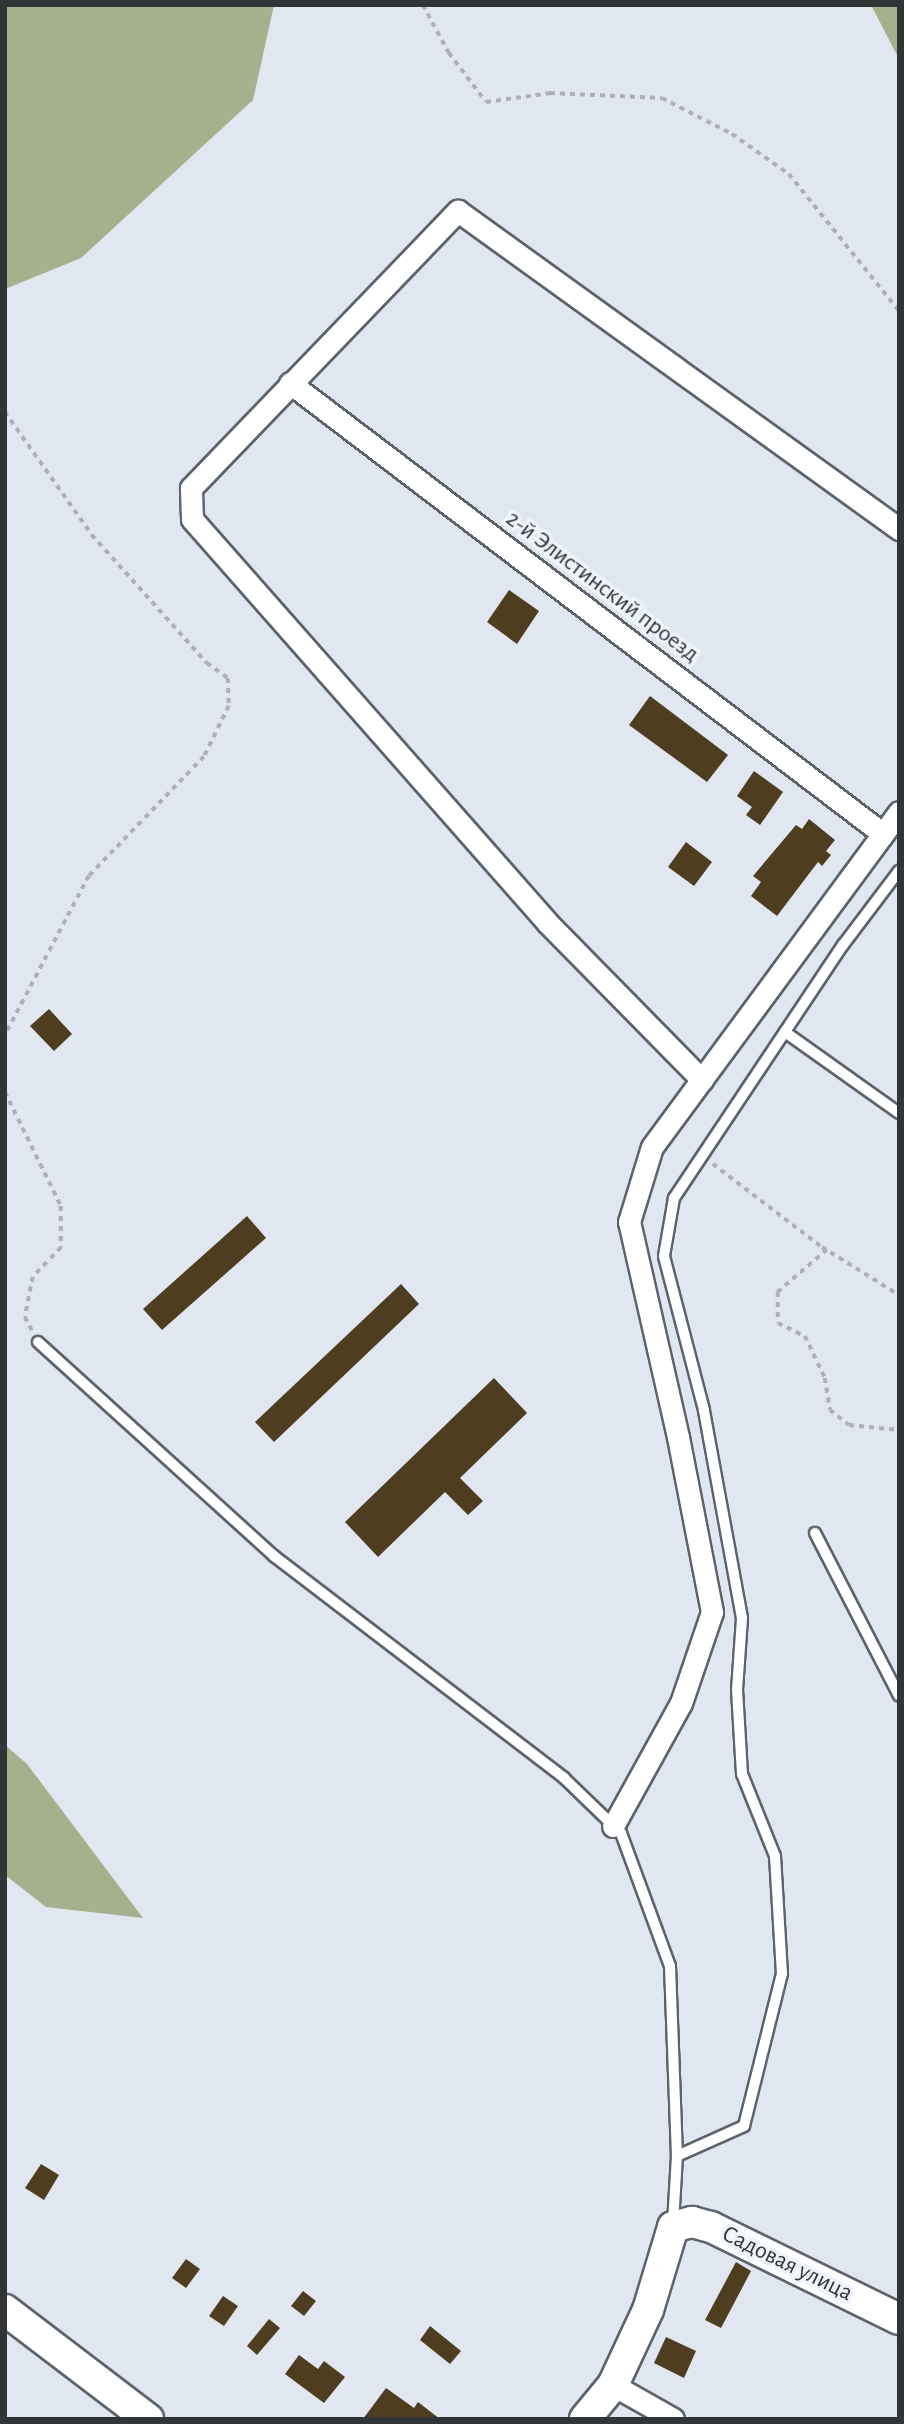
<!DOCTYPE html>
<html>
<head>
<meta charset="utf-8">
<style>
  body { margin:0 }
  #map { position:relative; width:904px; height:2424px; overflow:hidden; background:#e0e7f0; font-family:"Alegreya Sans",sans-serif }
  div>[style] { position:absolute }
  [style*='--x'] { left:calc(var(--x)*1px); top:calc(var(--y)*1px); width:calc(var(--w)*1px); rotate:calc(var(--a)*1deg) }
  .forest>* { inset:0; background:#a5b08d }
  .building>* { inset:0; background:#4f3d20 }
  .path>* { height:3.5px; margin-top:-1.75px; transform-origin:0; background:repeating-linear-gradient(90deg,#acb1b9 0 5px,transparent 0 10px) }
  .roads { filter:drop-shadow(2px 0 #5d636b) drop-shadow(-2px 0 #5d636b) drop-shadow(0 2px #5d636b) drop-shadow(0 -2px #5d636b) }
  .lane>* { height:10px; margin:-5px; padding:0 5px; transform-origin:5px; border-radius:5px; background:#fff }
  .street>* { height:21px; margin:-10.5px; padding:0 10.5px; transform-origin:10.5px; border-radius:10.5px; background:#fff }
  .secondary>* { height:30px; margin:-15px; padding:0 15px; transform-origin:15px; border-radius:15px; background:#fff }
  span { translate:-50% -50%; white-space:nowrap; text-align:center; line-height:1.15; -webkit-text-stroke:7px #edf4fd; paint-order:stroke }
  .street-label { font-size:24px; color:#323538 }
  .frame { position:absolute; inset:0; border:7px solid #323538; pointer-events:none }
</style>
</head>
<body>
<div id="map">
  <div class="forest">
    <i style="clip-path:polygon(5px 5px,274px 5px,253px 100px,81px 258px,5px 289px)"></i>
    <i style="clip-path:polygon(871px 5px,899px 5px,899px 59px)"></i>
    <i style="clip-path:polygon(5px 1745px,27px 1764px,143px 1918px,46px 1907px,5px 1875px)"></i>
  </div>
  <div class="building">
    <i style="clip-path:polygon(509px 590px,539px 611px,517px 644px,487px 622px)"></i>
    <i style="clip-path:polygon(650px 696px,728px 755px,707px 782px,629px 725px)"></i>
    <i style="clip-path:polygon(754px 771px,783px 792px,760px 825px,746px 815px,752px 807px,737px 796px)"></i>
    <i style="clip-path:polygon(809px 819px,835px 840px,826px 851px,831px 855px,822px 866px,818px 862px,777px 916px,751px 896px,761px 882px,753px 876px,796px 825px,802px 829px)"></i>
    <i style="clip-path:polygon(686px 842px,712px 862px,694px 886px,668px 867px)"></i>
    <i style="clip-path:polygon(49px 1009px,72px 1034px,54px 1051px,30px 1026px)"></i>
    <i style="clip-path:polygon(247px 1216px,266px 1238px,162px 1330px,143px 1309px)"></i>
    <i style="clip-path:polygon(401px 1284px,419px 1304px,274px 1442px,255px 1422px)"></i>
    <i style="clip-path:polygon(494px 1378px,527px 1413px,460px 1478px,483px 1501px,468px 1515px,445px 1492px,378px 1557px,345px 1522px)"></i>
    <i style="clip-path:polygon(41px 2164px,59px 2175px,44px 2200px,25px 2188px)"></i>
    <i style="clip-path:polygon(186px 2259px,200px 2269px,186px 2288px,172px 2278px)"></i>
    <i style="clip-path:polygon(736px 2262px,751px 2271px,721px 2328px,705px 2320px)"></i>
    <i style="clip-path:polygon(303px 2291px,316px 2301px,304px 2316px,291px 2306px)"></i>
    <i style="clip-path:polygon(223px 2296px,238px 2306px,224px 2326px,209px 2316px)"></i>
    <i style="clip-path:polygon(269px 2319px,280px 2328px,257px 2355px,247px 2346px)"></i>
    <i style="clip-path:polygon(430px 2326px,461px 2351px,450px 2364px,420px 2340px)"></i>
    <i style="clip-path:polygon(666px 2337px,696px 2351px,684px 2378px,654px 2363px)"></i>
    <i style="clip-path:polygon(299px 2355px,318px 2369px,324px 2361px,345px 2377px,324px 2403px,285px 2374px)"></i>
    <i style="clip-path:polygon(386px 2388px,414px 2408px,418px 2402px,440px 2419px,363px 2419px)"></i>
  </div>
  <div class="path">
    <i style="--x:423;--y:5;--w:55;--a:61.6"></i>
    <i style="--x:449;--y:53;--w:61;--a:52.9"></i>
    <i style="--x:486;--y:102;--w:65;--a:-8"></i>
    <i style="--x:550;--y:93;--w:112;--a:2.6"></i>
    <i style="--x:662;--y:98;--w:79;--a:27.2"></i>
    <i style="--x:732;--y:134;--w:70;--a:35.1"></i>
    <i style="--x:789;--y:174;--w:176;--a:51.2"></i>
    <i style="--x:5;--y:412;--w:151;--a:54.7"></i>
    <i style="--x:92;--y:535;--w:172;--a:48.1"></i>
    <i style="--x:207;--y:663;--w:26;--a:36"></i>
    <i style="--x:228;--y:678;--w:28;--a:88"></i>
    <i style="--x:229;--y:706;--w:57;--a:116.1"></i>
    <i style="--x:204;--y:757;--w:165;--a:134"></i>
    <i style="--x:89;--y:876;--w:180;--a:117.8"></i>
    <i style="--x:5;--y:1092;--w:127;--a:63.8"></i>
    <i style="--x:61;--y:1206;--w:42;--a:90"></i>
    <i style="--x:61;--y:1248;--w:40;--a:134"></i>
    <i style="--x:33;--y:1277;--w:41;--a:101.3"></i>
    <i style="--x:25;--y:1317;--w:17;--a:62"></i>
    <i style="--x:713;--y:1164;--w:137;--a:37.3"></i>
    <i style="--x:822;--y:1247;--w:91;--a:31.9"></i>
    <i style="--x:827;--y:1250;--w:65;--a:139.4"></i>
    <i style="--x:778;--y:1292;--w:31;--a:90"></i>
    <i style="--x:778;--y:1323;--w:30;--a:26"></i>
    <i style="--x:805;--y:1336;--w:47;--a:64.5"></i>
    <i style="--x:825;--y:1378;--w:32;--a:81"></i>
    <i style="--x:830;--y:1410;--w:24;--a:38"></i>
    <i style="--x:849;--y:1425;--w:50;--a:5.7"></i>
  </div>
  <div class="roads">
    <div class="lane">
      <i style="--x:785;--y:1032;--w:140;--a:35.4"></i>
      <i style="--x:38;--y:1342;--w:319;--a:42.2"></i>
      <i style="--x:274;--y:1556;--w:365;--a:37.4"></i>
      <i style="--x:564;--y:1778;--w:79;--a:44"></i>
      <i style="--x:621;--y:1833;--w:142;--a:69.8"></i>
      <i style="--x:670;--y:1966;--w:190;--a:87.9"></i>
      <i style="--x:677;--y:2156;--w:68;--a:93.4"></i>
      <i style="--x:815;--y:1533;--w:183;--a:62.7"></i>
      <i style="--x:677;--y:2156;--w:73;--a:-24.1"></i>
      <i style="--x:744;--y:2126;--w:157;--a:-76"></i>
      <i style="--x:782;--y:1974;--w:118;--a:-93.4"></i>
      <i style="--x:775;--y:1856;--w:88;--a:-111.9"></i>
      <i style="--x:742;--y:1774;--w:84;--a:-93.4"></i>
      <i style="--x:737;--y:1690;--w:72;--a:-86"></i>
      <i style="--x:742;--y:1618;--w:211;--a:-100.4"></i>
      <i style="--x:704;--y:1410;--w:159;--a:-104.6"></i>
      <i style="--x:664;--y:1256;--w:59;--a:-80.2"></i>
      <i style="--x:674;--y:1198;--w:304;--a:-56.3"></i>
      <i style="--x:843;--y:945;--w:93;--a:-52.9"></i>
    </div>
    <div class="street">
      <i style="--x:290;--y:383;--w:745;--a:37.25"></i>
      <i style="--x:702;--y:1080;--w:221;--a:-134.5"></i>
      <i style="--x:547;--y:922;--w:537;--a:-131.38"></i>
      <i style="--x:192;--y:519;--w:31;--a:-92"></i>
      <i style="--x:191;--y:488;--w:385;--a:-46.1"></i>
      <i style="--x:458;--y:211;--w:544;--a:35.79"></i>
      <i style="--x:613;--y:1826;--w:141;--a:-61.1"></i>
      <i style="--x:681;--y:1703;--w:96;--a:-71.2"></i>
      <i style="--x:712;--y:1612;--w:178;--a:-101"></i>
      <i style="--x:678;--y:1437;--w:221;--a:-102.8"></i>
      <i style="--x:629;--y:1222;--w:78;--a:-73"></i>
      <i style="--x:652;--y:1147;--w:416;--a:-53.6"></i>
      <i style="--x:613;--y:2385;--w:69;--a:29.5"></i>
    </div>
    <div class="secondary">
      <i style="--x:5;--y:2310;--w:180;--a:37.3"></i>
      <i style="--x:585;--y:2419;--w:44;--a:-50.5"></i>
      <i style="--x:613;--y:2385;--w:83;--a:-65"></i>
      <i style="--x:648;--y:2310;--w:87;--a:-73.2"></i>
      <i style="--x:673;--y:2227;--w:20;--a:-15"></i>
      <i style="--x:692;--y:2222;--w:20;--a:15"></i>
      <i style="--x:711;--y:2227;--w:209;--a:26.1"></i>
    </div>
  </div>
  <div class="street-label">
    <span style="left:602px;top:587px;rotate:37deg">2-й Элистинский проезд</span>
    <span style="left:787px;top:2264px;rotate:26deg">Садовая улица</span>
  </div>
  <div class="frame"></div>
</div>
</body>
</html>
